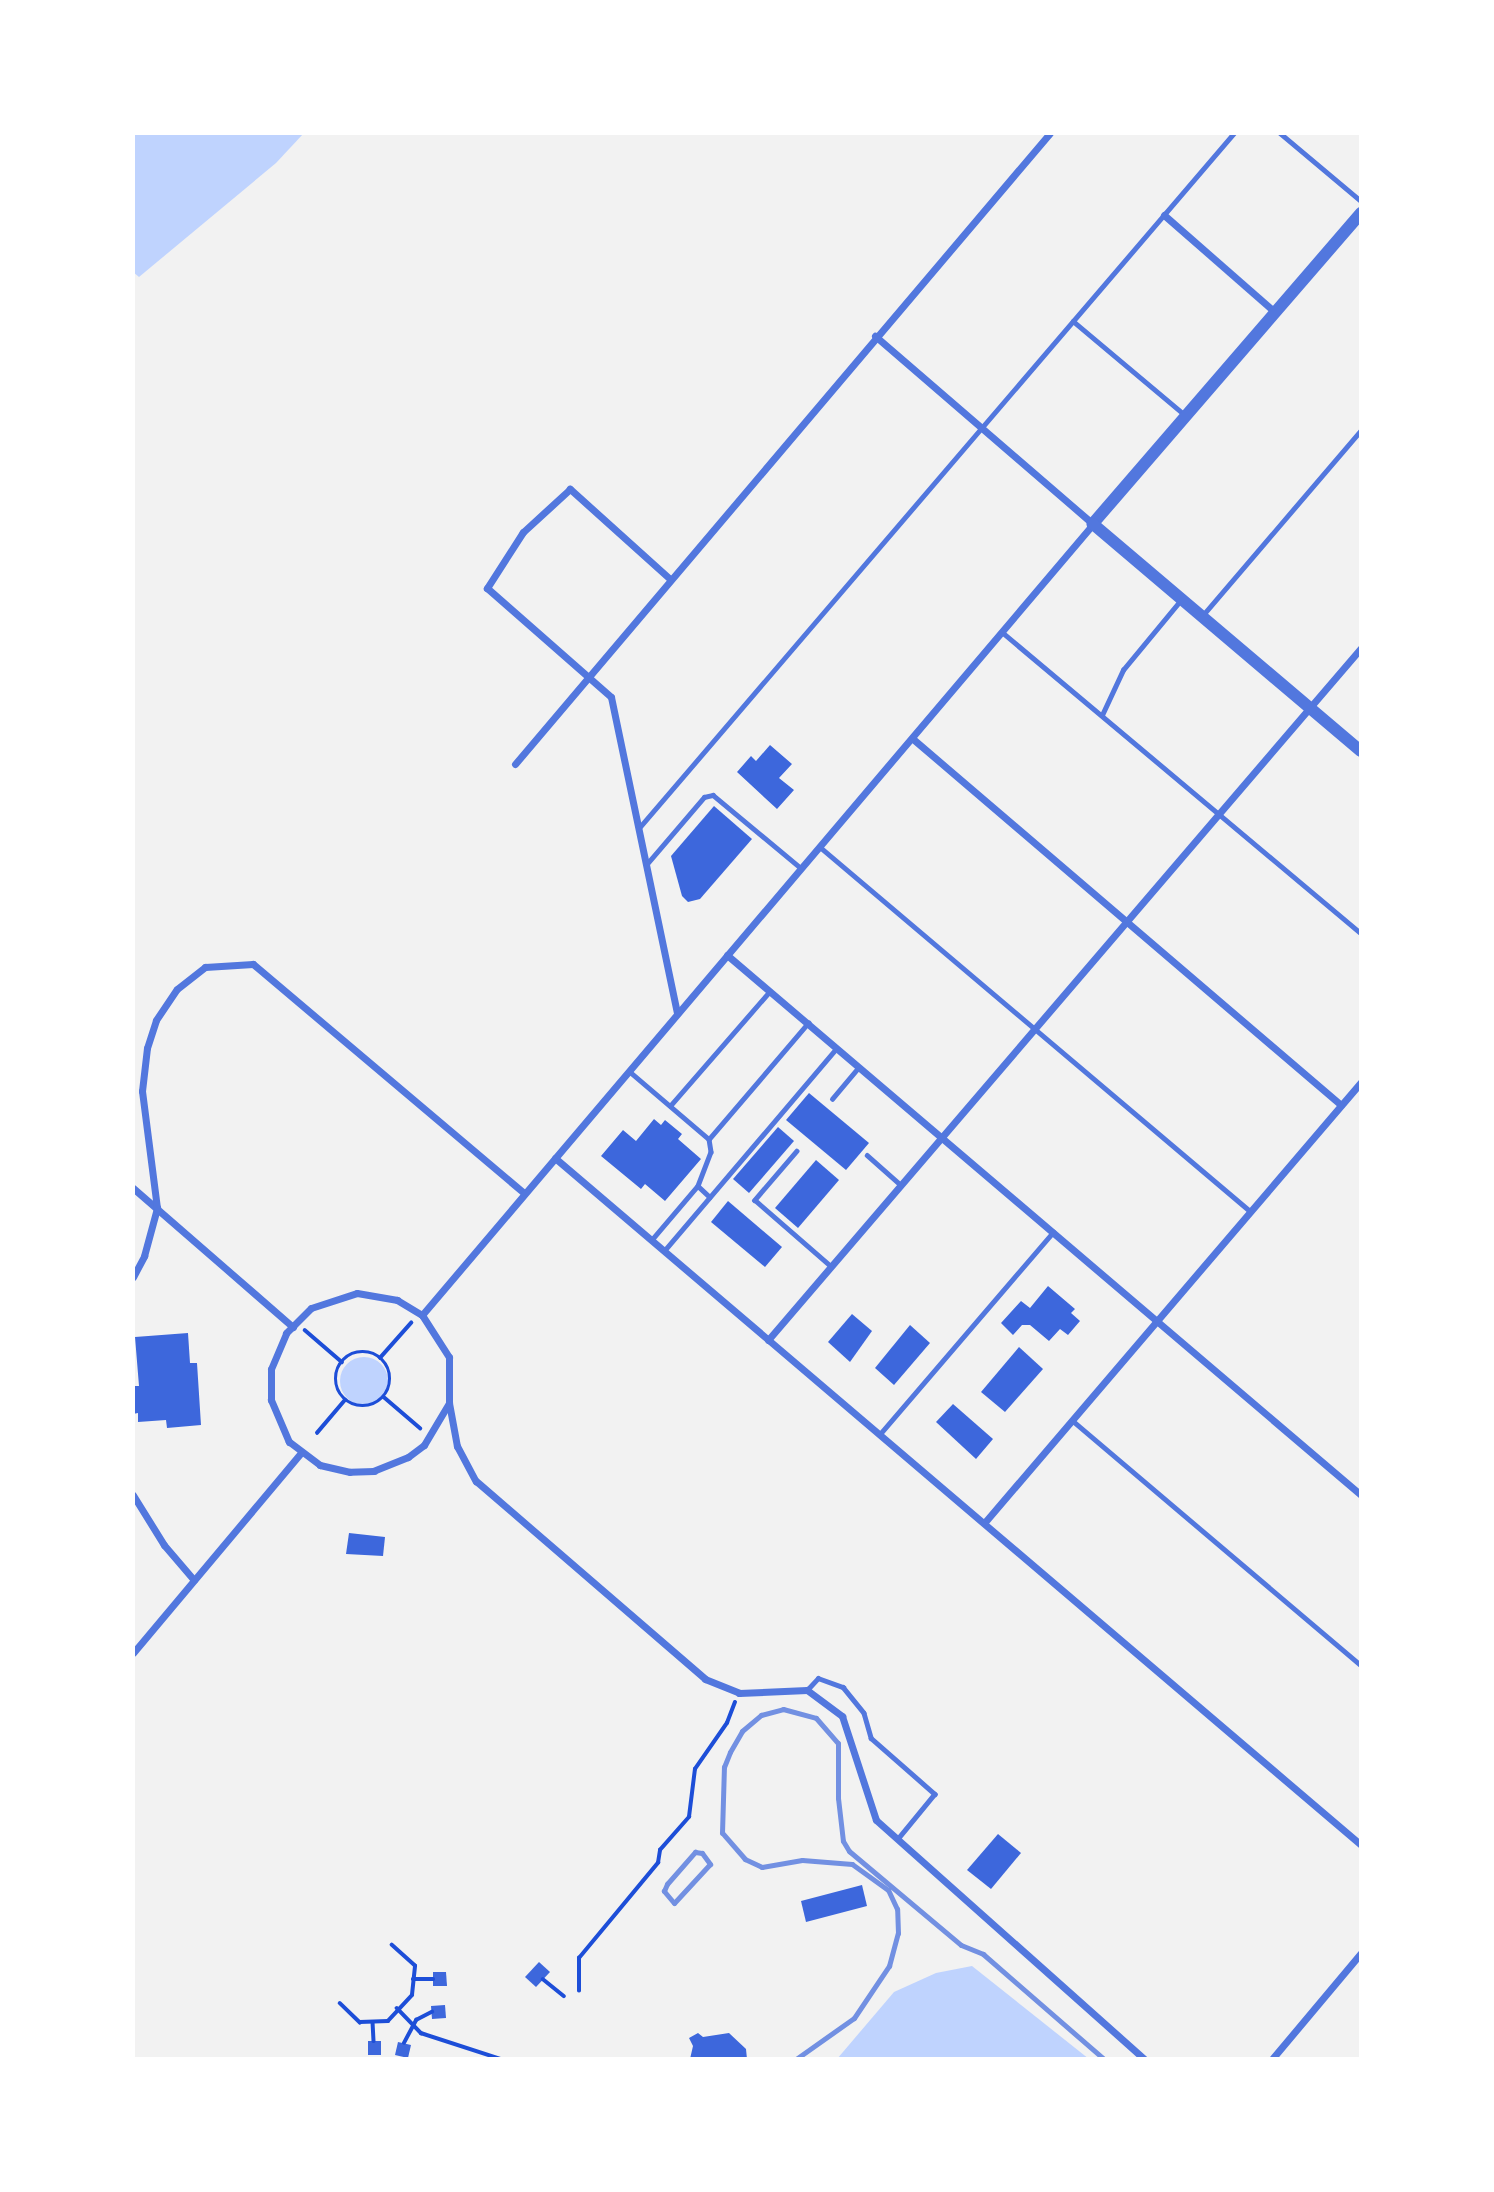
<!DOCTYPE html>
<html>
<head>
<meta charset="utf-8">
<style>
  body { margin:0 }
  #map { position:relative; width:1494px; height:2192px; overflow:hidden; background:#f2f2f2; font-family:"Source Sans 3",sans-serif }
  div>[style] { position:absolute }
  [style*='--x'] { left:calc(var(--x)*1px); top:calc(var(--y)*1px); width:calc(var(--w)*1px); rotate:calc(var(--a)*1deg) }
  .water>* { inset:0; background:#bfd3fe }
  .round { border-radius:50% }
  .building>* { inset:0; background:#3d67dc }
  .path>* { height:3.5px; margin:-1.75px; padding:0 1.75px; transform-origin:1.75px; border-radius:1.75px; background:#1d4ed8 }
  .path>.ring { margin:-1.75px; padding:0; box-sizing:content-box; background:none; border:3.5px solid #1d4ed8; border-radius:50% }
  .service>* { height:4.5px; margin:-2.25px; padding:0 2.25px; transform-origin:2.25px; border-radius:2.25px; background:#5277de }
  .minor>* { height:7px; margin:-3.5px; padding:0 3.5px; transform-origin:3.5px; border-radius:3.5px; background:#5277de }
  .tertiary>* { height:12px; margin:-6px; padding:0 6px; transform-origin:6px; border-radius:6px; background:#5277de }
  .rail>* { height:5px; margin:-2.5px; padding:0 2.5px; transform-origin:2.5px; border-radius:2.5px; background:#7290e2 }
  span { translate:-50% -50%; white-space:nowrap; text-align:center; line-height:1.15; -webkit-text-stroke:7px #fff; paint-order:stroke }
  .frame { position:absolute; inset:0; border:135px solid #fff; pointer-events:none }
</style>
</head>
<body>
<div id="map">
  <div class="water">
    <i style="clip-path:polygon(133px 133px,304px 133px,276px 163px,139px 277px,133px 272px)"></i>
    <i class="round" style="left:340px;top:1357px;width:48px;height:48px"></i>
    <i style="clip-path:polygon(972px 1966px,1089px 2059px,837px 2059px,894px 1992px,936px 1973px)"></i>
  </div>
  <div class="building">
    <i style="clip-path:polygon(770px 745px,792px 764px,779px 778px,794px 790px,777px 809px,737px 772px,751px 756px,756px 761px)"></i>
    <i style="clip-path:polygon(714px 806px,752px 839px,700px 899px,688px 902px,682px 896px,671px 856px)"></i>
    <i style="clip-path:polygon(809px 1093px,869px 1143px,846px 1170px,786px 1120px)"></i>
    <i style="clip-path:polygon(654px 1119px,661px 1125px,665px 1120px,682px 1134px,678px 1139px,701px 1159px,665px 1201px,645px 1184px,641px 1189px,601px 1156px,623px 1130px,636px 1141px)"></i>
    <i style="clip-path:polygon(778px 1127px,794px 1141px,749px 1193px,733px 1179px)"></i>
    <i style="clip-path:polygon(816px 1160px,839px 1180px,798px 1228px,775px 1208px)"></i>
    <i style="clip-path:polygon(728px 1201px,782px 1247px,765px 1267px,711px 1222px)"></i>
    <i style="clip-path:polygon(1048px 1286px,1075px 1309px,1071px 1313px,1080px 1321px,1068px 1335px,1060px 1329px,1049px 1341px,1030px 1325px,1022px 1325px,1013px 1335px,1001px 1323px,1021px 1301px,1030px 1308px)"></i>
    <i style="clip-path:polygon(852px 1314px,872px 1331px,850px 1362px,828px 1342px)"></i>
    <i style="clip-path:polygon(910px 1325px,930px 1343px,894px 1385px,875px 1368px)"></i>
    <i style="clip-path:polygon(188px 1333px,190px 1363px,197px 1363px,201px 1425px,167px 1428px,166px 1420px,138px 1422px,138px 1413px,133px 1414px,133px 1386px,139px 1386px,135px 1337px)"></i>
    <i style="clip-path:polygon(1019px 1347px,1043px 1369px,1005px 1412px,981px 1392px)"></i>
    <i style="clip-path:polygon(953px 1404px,993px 1439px,976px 1459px,936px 1422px)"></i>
    <i style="clip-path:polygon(349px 1533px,385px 1537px,383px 1556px,346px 1554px)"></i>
    <i style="clip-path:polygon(998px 1834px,1021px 1853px,991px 1889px,967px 1870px)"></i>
    <i style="clip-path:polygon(862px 1885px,867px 1906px,806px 1922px,801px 1901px)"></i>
    <i style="clip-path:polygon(539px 1962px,550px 1972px,536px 1987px,525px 1977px)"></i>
    <i style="clip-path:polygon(433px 1972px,446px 1972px,447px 1986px,433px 1986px)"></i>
    <i style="clip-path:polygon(445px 2005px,446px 2018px,432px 2019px,431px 2006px)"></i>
    <i style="clip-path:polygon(698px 2033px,703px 2037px,729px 2033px,746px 2049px,747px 2059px,690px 2059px,693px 2046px,689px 2038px)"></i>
    <i style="clip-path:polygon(368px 2041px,381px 2041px,381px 2055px,368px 2055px)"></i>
    <i style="clip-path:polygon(398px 2042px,411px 2045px,408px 2058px,395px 2055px)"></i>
  </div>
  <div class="path">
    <i style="--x:305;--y:1330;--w:49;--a:40.9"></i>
    <i class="ring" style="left:336px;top:1352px;width:50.5px;height:50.5px"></i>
    <i style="--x:380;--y:1358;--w:47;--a:-48.5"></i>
    <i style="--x:384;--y:1397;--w:48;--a:40.7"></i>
    <i style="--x:317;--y:1433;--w:43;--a:-49.7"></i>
    <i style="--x:413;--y:1979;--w:20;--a:0"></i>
    <i style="--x:543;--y:1979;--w:27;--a:39"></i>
    <i style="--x:579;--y:1991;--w:33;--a:-90"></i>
    <i style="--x:579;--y:1958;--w:124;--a:-50.3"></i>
    <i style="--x:658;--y:1863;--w:13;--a:-81"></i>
    <i style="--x:660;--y:1850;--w:44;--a:-48.7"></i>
    <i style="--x:689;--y:1817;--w:48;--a:-82.9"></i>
    <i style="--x:695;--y:1769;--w:56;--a:-55.2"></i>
    <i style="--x:727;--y:1723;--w:22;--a:-69"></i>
    <i style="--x:340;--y:2003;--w:28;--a:44"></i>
    <i style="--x:360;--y:2022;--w:28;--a:-2"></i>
    <i style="--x:388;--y:2021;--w:35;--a:-47"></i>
    <i style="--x:412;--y:1995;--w:29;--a:-84"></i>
    <i style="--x:415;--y:1966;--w:31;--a:-138"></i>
    <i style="--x:397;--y:2008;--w:35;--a:46"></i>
    <i style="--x:421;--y:2033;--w:84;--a:18"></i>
    <i style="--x:373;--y:2022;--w:19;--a:87"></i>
    <i style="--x:404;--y:2043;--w:26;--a:-62"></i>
    <i style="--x:416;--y:2020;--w:18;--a:-27"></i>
  </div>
  <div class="service">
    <i style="--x:1280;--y:133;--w:106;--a:40"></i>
    <i style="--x:1073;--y:321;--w:146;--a:40"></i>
    <i style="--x:1203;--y:615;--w:243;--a:-49.5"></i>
    <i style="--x:1002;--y:632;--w:468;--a:40"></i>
    <i style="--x:1102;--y:715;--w:50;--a:-65"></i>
    <i style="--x:1123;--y:670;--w:89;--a:-50.4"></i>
    <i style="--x:639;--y:828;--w:915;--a:-49.43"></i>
    <i style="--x:820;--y:847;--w:563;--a:40.25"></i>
    <i style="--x:646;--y:865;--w:89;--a:-49.5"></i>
    <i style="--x:704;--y:797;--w:9;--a:-13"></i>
    <i style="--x:713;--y:795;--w:114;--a:39.7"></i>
    <i style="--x:629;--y:1071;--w:105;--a:40.4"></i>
    <i style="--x:709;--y:1139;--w:13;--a:81"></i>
    <i style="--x:711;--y:1152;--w:36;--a:111"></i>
    <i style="--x:698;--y:1186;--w:71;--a:130.4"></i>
    <i style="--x:832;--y:1099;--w:40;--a:-50"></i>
    <i style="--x:670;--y:1106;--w:152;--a:-49"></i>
    <i style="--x:709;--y:1139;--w:153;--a:-49.5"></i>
    <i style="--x:797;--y:1151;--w:65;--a:130.6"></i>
    <i style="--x:755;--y:1200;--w:101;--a:41"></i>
    <i style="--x:867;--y:1155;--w:45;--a:41.4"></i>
    <i style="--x:698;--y:1186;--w:16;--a:43"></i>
    <i style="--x:664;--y:1251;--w:265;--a:-49.6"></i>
    <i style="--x:1073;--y:1421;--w:377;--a:40.3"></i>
    <i style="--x:880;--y:1434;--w:266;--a:-49.4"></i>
    <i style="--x:807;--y:1690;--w:16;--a:-47"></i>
    <i style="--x:818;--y:1678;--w:27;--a:20"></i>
    <i style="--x:843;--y:1687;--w:33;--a:51"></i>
    <i style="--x:864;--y:1713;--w:26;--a:74"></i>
    <i style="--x:871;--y:1738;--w:85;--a:41.2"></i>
    <i style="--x:935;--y:1794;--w:58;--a:129.4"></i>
  </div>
  <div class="minor">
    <i style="--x:1164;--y:215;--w:149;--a:41.2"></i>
    <i style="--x:670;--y:579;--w:135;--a:-138"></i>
    <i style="--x:570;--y:489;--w:64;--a:137.5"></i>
    <i style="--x:523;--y:532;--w:67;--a:122.7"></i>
    <i style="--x:487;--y:588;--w:165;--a:41.3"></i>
    <i style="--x:611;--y:697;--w:323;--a:78.2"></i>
    <i style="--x:913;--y:739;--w:563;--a:40.54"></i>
    <i style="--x:515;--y:764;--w:827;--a:-49.71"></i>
    <i style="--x:727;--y:955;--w:833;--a:40.42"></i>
    <i style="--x:555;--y:1158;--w:1059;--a:40.44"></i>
    <i style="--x:133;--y:1188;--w:212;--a:41"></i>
    <i style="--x:133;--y:1277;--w:24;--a:-62"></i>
    <i style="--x:144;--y:1256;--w:50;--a:-74.8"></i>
    <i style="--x:157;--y:1208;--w:118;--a:-97.3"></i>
    <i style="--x:142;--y:1091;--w:43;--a:-83.4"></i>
    <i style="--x:147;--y:1048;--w:29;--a:-72"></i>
    <i style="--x:156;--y:1020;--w:37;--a:-56"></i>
    <i style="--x:177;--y:989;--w:36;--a:-38"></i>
    <i style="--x:205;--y:967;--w:48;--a:-3.6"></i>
    <i style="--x:253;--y:964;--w:355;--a:40.2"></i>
    <i style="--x:357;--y:1293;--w:41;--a:9.9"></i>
    <i style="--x:397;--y:1300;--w:29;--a:31"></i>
    <i style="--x:422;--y:1315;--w:50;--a:57.3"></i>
    <i style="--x:449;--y:1357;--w:46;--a:90"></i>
    <i style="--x:449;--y:1403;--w:49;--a:120.8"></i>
    <i style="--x:424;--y:1445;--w:20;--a:143"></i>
    <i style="--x:408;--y:1457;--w:37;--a:158"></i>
    <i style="--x:374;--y:1471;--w:24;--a:178"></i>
    <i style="--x:350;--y:1472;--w:31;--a:-167"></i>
    <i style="--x:320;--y:1465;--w:39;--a:-143"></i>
    <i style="--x:289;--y:1442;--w:46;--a:-113.2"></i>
    <i style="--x:271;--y:1400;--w:31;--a:-90"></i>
    <i style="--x:271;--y:1369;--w:39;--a:-67"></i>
    <i style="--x:286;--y:1333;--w:35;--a:-45"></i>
    <i style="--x:311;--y:1308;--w:48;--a:-18.1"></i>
    <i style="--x:422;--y:1315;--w:1037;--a:-49.69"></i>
    <i style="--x:1093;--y:524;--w:288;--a:-139.2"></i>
    <i style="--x:768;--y:1340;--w:911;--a:-49.41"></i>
    <i style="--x:449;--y:1403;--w:44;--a:79.5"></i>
    <i style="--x:457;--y:1446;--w:40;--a:62"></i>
    <i style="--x:476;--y:1481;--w:303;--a:40.8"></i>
    <i style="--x:705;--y:1679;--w:37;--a:22"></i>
    <i style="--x:739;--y:1693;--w:68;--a:-2.5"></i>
    <i style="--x:807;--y:1690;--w:44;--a:36.6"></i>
    <i style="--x:842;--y:1716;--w:109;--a:71.9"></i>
    <i style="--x:876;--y:1820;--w:359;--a:41.7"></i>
    <i style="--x:133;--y:1495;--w:59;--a:58.2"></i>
    <i style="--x:164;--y:1545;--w:46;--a:49.4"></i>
    <i style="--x:985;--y:1522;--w:579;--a:-49.48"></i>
    <i style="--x:133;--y:1653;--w:260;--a:-50"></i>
    <i style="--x:1272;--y:2059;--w:138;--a:-50"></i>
  </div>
  <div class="tertiary">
    <i style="--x:1361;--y:213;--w:411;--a:130.8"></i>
    <i style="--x:1093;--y:524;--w:351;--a:40.3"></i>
  </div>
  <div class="rail">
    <i style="--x:695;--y:1852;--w:7;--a:8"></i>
    <i style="--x:702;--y:1853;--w:14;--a:54"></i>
    <i style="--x:710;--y:1864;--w:53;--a:132.7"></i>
    <i style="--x:674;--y:1903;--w:16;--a:-130"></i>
    <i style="--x:664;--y:1891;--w:8;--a:-67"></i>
    <i style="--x:667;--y:1884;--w:43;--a:-48.8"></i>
    <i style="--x:796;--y:2059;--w:71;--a:-35.3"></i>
    <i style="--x:854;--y:2018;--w:63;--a:-56.1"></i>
    <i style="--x:889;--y:1966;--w:34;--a:-75"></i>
    <i style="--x:898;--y:1933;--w:24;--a:-92"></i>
    <i style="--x:897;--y:1909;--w:21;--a:-115"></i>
    <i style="--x:888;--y:1890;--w:44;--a:-144.2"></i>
    <i style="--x:852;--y:1864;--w:50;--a:-175.4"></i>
    <i style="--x:802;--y:1860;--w:41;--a:170.1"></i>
    <i style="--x:762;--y:1867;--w:19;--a:-155"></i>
    <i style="--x:745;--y:1859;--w:35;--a:-131"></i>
    <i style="--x:722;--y:1833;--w:66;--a:-88.3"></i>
    <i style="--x:724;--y:1767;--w:16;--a:-68"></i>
    <i style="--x:730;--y:1752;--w:24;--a:-60"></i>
    <i style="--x:742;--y:1731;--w:25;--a:-40"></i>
    <i style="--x:761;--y:1715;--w:23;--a:-15"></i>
    <i style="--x:783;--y:1709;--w:34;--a:15"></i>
    <i style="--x:816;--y:1718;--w:33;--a:49"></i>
    <i style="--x:838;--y:1743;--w:55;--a:90"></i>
    <i style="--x:838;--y:1798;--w:43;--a:83.4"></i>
    <i style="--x:843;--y:1841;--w:12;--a:59"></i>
    <i style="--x:849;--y:1851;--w:146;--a:40"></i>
    <i style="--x:961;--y:1945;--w:24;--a:22"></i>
    <i style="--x:983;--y:1954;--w:160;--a:41"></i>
  </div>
  <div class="frame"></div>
</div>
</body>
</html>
